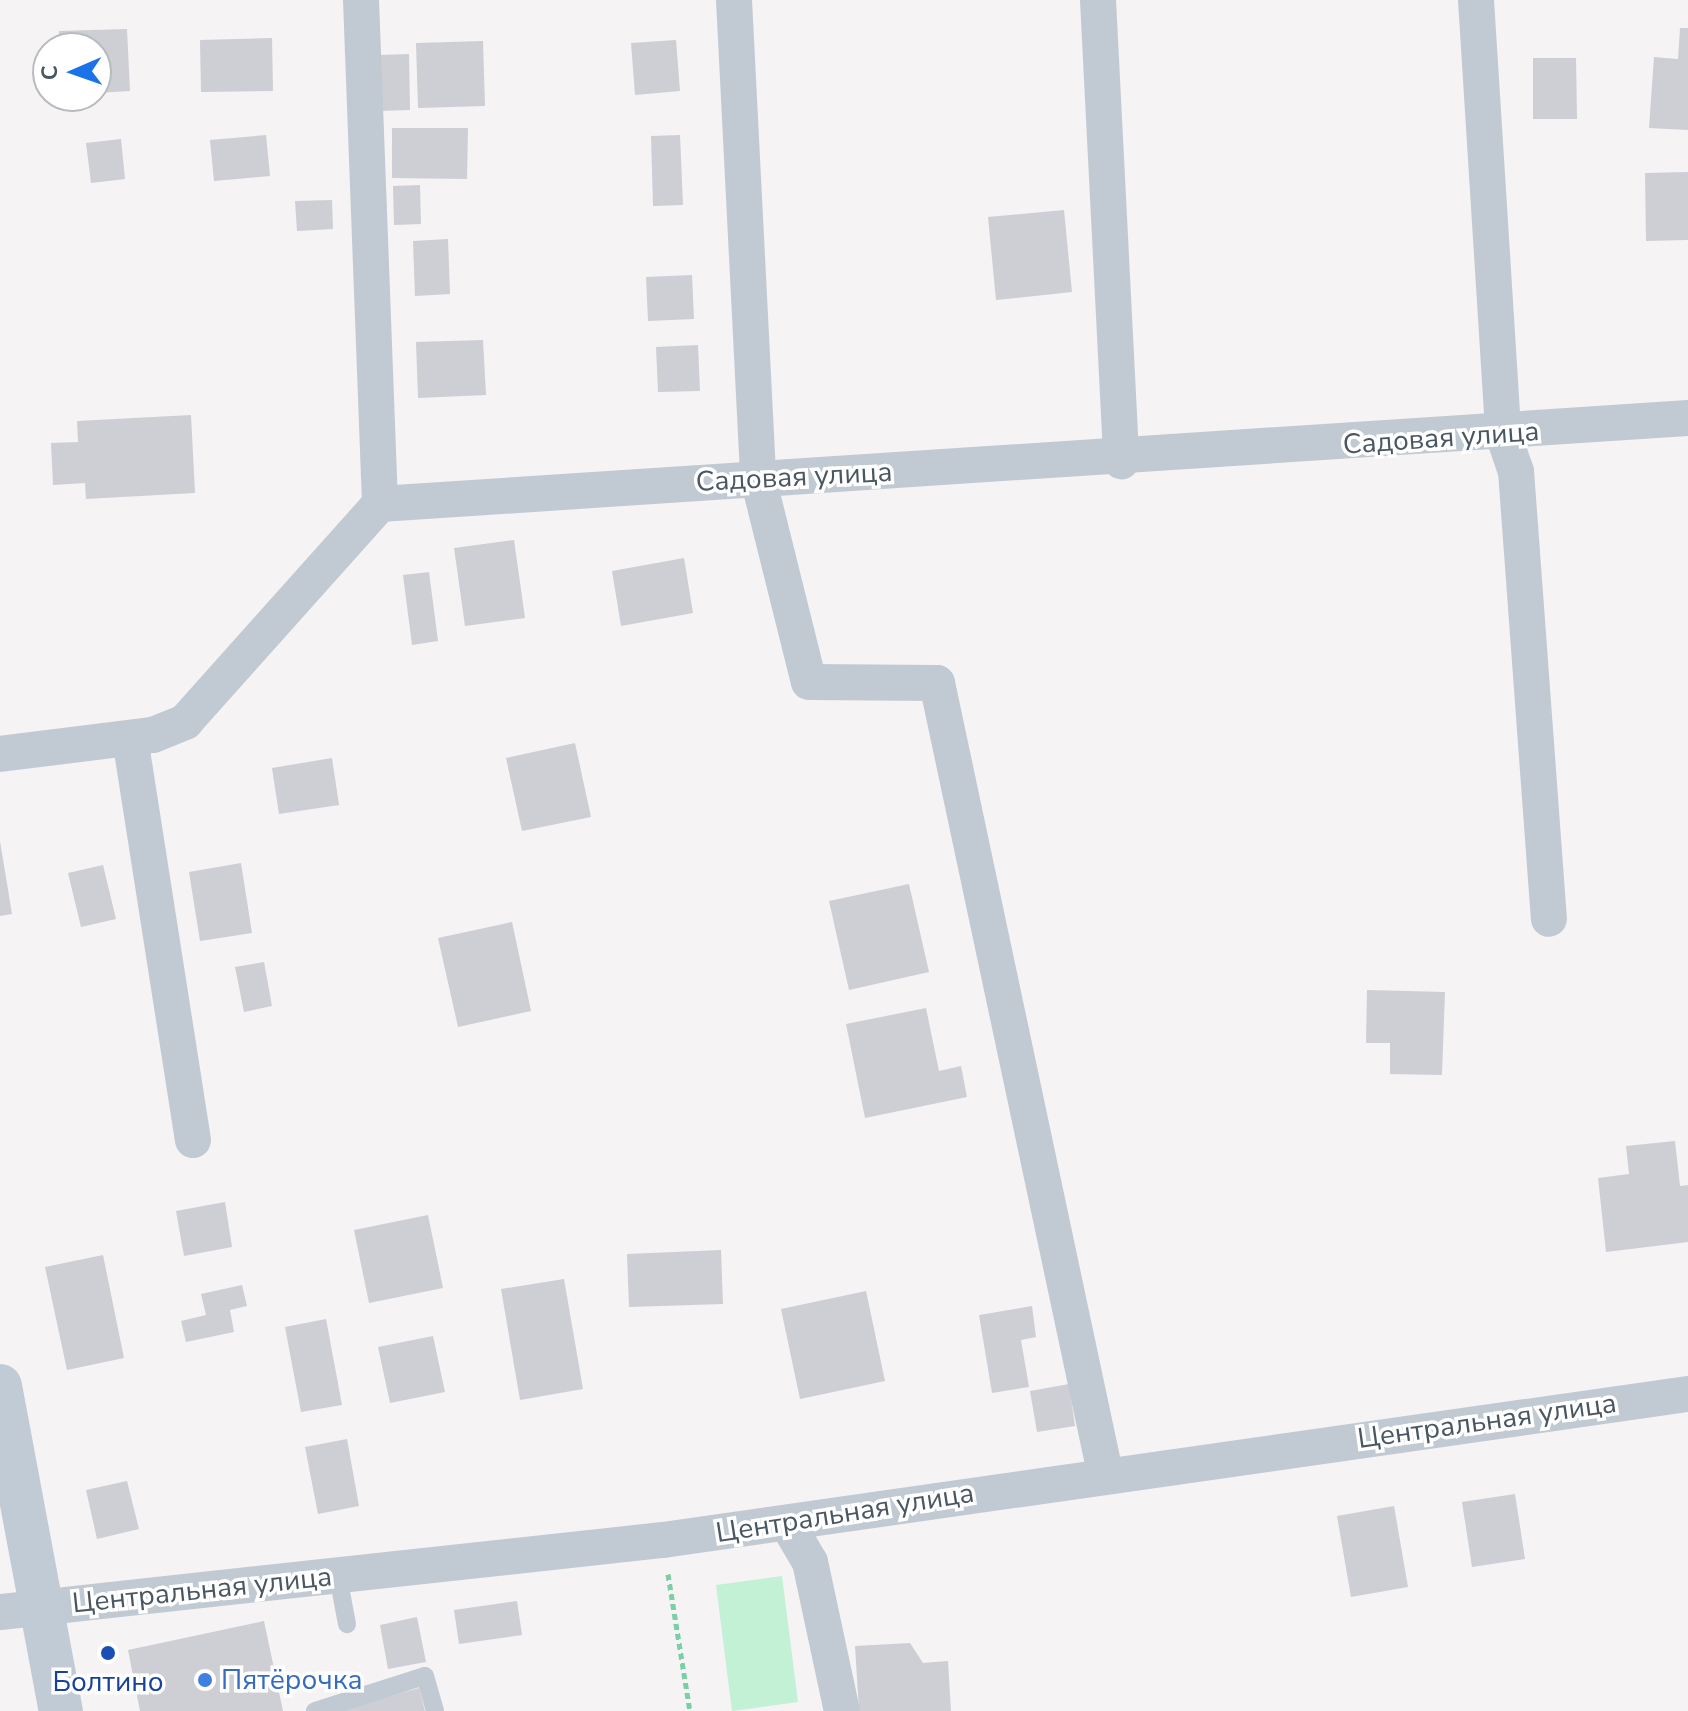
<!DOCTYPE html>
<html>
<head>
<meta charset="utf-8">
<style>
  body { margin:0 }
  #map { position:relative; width:1688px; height:1711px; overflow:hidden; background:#f5f3f3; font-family:"Nunito Sans",sans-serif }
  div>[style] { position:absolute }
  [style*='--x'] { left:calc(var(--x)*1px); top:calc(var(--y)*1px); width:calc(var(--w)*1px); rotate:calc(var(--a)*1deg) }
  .green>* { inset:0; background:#c3f1d5 }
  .building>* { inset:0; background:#cdcfd5 }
  .path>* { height:5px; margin-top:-2.5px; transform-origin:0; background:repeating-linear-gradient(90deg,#7ad0a6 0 6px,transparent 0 10px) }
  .lane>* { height:18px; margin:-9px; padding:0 9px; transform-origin:9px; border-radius:9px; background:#c1cad2 }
  .street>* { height:36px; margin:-18px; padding:0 18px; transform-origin:18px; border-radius:18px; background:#c1cad2 }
  .secondary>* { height:44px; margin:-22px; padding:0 22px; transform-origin:22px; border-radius:22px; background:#c1cbd6 }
  .dots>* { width:22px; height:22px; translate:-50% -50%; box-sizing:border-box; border:4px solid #fff; border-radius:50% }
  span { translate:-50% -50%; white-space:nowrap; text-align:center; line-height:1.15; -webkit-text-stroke:7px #fff; paint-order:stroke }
  .street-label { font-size:28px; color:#4a5661 }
  .shop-label { font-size:28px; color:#366cbe }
  .left { translate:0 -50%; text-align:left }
  .transit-label { font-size:28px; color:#164399 }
  .north { position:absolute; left:32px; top:32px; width:80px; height:80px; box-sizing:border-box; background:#fff; border:2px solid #b7bbc0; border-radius:50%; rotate:268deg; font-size:22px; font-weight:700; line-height:32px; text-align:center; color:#4a5661 }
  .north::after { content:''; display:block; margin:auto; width:28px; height:36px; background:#1a73e8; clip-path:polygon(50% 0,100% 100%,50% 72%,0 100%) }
</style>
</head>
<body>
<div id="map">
  <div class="green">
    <i style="clip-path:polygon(782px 1576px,798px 1702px,732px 1711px,716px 1585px)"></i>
  </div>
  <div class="building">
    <i style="clip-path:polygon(1680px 28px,1688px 28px,1688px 130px,1649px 128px,1654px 57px,1678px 59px)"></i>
    <i style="clip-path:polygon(127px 29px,130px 91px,96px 93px,96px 48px,59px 48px,59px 31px)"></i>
    <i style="clip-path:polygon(272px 38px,273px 91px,201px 92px,200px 40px)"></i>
    <i style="clip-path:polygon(676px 40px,680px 91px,635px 95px,631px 43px)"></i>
    <i style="clip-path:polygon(483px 41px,485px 106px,418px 108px,416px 43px)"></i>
    <i style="clip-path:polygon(409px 54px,410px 110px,380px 111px,379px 55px)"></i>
    <i style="clip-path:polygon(1533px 58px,1576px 58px,1577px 119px,1533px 119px)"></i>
    <i style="clip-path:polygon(392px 128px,468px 128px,467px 179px,392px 178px)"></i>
    <i style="clip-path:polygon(266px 135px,270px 176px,214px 181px,210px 140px)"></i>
    <i style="clip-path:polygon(680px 135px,683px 205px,653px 206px,651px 136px)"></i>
    <i style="clip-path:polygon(121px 139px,125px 179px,91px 183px,86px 143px)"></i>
    <i style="clip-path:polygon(1688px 172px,1688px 240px,1646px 241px,1645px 173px)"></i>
    <i style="clip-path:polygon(420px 185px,421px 224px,394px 225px,393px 186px)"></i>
    <i style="clip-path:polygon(332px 200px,333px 229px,297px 231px,295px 201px)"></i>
    <i style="clip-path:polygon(1064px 210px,1072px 292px,996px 300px,988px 217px)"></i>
    <i style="clip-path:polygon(448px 239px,450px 294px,415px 296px,413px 241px)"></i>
    <i style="clip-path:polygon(692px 275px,694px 319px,648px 321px,646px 277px)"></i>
    <i style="clip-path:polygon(483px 340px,486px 395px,418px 398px,416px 342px)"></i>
    <i style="clip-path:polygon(698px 345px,700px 391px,658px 392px,656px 347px)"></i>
    <i style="clip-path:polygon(191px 415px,195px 493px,86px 499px,85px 483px,53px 485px,51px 443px,78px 442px,77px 421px)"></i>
    <i style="clip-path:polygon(514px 540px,525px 618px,465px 626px,454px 548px)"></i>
    <i style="clip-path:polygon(684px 558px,693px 613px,621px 626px,612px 571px)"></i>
    <i style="clip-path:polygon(429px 572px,438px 641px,412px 645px,403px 575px)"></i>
    <i style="clip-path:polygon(575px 743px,591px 817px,522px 831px,506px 758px)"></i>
    <i style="clip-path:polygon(332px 758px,339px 805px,279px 814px,272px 768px)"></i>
    <i style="clip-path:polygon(0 841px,12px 914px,0 916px)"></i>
    <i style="clip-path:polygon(241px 863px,252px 933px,200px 941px,189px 872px)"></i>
    <i style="clip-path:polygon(103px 865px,116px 919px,81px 927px,68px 873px)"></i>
    <i style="clip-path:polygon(909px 884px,929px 972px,849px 990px,829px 901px)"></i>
    <i style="clip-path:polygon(512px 922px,531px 1011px,458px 1027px,438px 938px)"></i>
    <i style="clip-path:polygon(264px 962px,272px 1006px,244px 1012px,235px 967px)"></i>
    <i style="clip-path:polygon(1367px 990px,1445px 992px,1442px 1075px,1390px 1074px,1390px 1043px,1366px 1043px)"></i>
    <i style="clip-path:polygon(926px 1008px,939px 1071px,961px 1066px,967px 1097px,865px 1118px,846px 1024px)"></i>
    <i style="clip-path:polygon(1675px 1141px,1680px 1186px,1688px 1185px,1688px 1242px,1606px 1252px,1598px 1178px,1629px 1174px,1626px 1146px)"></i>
    <i style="clip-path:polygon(225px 1202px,232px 1247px,184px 1256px,176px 1211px)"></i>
    <i style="clip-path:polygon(428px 1215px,443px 1288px,369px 1303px,354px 1230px)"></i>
    <i style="clip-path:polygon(721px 1250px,723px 1304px,629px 1307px,627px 1254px)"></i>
    <i style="clip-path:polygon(103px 1255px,124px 1358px,67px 1370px,45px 1267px)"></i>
    <i style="clip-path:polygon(564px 1279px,583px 1389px,520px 1400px,501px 1289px)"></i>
    <i style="clip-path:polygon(242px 1285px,247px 1306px,230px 1310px,234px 1332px,186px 1342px,181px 1321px,206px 1315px,201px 1294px)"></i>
    <i style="clip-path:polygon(866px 1291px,885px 1381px,800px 1399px,781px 1309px)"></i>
    <i style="clip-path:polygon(1032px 1306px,1036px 1337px,1021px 1340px,1029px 1387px,992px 1393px,979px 1315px)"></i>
    <i style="clip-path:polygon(326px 1319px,342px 1405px,301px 1412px,285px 1327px)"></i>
    <i style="clip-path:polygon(433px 1336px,445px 1392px,390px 1403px,378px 1347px)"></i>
    <i style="clip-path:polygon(1069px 1384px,1075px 1426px,1037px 1432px,1030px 1391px)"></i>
    <i style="clip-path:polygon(347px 1439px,359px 1506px,318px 1514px,305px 1447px)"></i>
    <i style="clip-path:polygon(127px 1481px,139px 1529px,97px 1539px,86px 1490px)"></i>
    <i style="clip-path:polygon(1515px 1494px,1525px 1559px,1472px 1567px,1462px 1502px)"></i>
    <i style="clip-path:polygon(1394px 1506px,1408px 1587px,1351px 1597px,1337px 1516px)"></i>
    <i style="clip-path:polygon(517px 1601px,522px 1635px,459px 1644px,454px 1610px)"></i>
    <i style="clip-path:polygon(417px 1617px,426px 1662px,388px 1669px,380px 1625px)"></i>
    <i style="clip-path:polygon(264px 1621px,283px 1711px,140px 1711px,128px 1650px)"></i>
    <i style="clip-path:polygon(910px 1643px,923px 1663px,948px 1661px,951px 1711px,859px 1711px,855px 1646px)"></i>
    <i style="clip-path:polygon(419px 1688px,425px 1711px,339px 1711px,338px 1710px)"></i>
  </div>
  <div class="path">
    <i style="--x:668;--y:1574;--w:139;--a:80.9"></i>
  </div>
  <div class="lane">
    <i style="--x:338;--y:1576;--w:49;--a:79.4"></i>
    <i style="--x:315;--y:1711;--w:115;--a:-17.7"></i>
    <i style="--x:425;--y:1676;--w:36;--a:74"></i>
  </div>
  <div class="street">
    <i style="--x:361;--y:0;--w:504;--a:87.84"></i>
    <i style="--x:734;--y:0;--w:479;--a:87.1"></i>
    <i style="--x:758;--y:478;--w:210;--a:76"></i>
    <i style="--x:809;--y:682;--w:128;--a:0.4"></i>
    <i style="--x:937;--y:683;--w:808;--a:77.99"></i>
    <i style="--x:1098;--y:0;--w:462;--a:87.1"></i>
    <i style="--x:1476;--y:0;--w:435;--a:86.4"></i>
    <i style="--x:1503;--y:434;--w:39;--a:71"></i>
    <i style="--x:1516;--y:471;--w:449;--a:85.8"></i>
    <i style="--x:130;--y:738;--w:407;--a:81.1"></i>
    <i style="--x:0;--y:754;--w:154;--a:-7.1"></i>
    <i style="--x:153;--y:735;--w:35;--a:-22"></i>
    <i style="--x:185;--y:722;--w:292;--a:-48.2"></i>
    <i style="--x:380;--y:504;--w:1311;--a:-3.76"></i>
    <i style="--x:787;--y:1523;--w:45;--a:59.5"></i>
    <i style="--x:810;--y:1562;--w:152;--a:77.9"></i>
    <i style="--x:0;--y:1612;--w:667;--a:-6.2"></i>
    <i style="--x:663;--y:1540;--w:1035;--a:-8.11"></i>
  </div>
  <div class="secondary">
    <i style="--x:0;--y:1386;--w:331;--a:79.4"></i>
  </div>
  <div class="dots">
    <i style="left:108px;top:1653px;background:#1a4fb4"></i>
    <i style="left:205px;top:1680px;background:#3f7fe0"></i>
  </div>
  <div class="street-label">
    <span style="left:1441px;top:438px;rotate:-4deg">Садовая улица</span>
    <span style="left:794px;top:477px;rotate:-3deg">Садовая улица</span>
    <span style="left:1487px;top:1421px;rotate:-8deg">Центральная улица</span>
    <span style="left:845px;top:1513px;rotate:-9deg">Центральная улица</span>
    <span style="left:202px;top:1590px;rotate:-6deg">Центральная улица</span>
  </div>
  <div class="shop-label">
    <span class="left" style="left:221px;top:1680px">Пятёрочка</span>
  </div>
  <div class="transit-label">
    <span style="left:108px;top:1682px">Болтино</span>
  </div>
  <div class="north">С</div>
</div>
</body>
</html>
